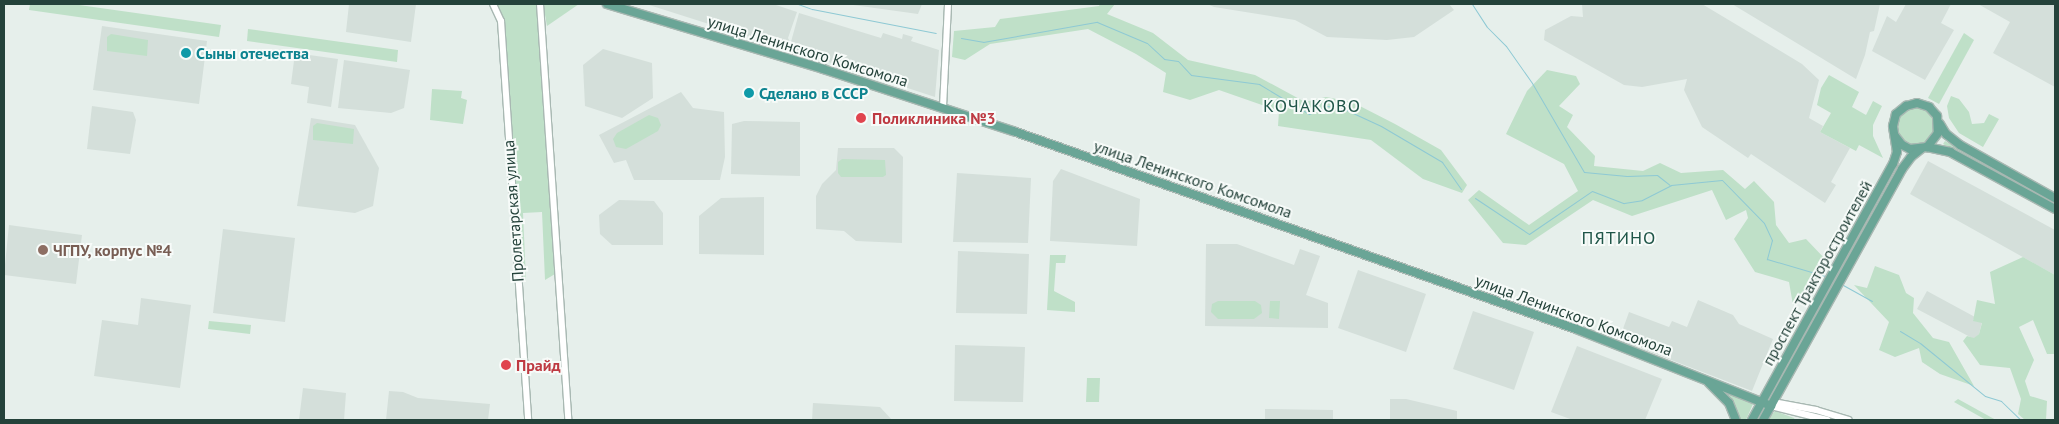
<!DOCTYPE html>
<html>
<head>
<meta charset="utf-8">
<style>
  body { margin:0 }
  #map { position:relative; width:2059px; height:424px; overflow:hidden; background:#e6efeb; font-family:"PT Sans",sans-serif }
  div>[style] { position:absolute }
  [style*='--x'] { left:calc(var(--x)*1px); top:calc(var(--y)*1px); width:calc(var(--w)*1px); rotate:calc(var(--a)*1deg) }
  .built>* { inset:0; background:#d4dfda }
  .green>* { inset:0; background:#bfe0c8 }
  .round { border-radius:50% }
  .stream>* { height:1px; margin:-0.5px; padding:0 0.5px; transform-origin:0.5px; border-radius:0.5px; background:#8ec9d4 }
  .roads { filter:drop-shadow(1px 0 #a8b8b2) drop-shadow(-1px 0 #a8b8b2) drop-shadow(0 1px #a8b8b2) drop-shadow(0 -1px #a8b8b2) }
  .minor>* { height:6px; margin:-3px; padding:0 3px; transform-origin:3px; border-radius:3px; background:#fff }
  .major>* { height:8px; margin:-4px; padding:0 4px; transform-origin:4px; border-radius:4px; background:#6aa596 }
  .dots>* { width:14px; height:14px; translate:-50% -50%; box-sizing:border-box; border:2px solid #f7fbf9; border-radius:50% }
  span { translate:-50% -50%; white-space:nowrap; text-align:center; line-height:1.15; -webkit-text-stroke:4px #f7fbf9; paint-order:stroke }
  .street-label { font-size:16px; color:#24423a }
  .culture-label { font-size:16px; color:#0d838f; font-weight:700 }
  .left { translate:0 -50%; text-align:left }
  .health-label { font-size:16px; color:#be3a42; font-weight:700 }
  .education-label { font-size:16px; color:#785e54; font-weight:700 }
  .neighbourhood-label { font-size:18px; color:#1f5548; letter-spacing:1px }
  .frame { position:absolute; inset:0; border:5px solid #24423a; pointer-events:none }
</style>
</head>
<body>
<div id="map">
  <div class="built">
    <i style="clip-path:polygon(349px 4px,416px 4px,411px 42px,346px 32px)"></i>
    <i style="clip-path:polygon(646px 4px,773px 4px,797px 12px,788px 38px,790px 42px,788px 49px)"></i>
    <i style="clip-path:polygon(846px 4px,922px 4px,918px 14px)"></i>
    <i style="clip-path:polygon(1207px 4px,1449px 4px,1454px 10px,1414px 37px,1387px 40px,1327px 37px,1295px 20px,1214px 7px)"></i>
    <i style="clip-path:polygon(1582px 4px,1702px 4px,1802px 64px,1819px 80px,1809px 118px,1823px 126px,1820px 132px,1850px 148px,1831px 182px,1836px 185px,1825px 203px,1751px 154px,1748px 158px,1702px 127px,1684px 90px,1687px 79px,1642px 87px,1624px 85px,1544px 40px,1545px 30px,1571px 16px,1583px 17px)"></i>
    <i style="clip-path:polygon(1732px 4px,1880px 4px,1874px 31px,1870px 32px,1865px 55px,1856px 79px)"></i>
    <i style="clip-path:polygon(1906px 4px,1951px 4px,1941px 23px,1954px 30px,1925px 80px,1872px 51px,1887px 16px,1896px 22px)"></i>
    <i style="clip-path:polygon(1978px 4px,2055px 4px,2055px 87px,1993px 53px,2010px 22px)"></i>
    <i style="clip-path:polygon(799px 13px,881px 38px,883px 33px,902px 39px,903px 34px,913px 37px,911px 41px,939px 50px,935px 97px,789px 49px)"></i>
    <i style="clip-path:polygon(102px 26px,207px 41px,199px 104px,93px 90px)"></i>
    <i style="clip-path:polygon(603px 49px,652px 63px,653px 98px,622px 118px,585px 106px,583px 65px)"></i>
    <i style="clip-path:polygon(295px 53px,338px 59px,331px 107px,307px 103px,309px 87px,291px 84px)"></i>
    <i style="clip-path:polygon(344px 60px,410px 70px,404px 108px,391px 113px,338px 108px)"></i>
    <i style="clip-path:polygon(681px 92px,693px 108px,724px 112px,725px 157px,720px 180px,634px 180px,626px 160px,614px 163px,599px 135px)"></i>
    <i style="clip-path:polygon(92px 106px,133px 112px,136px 120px,130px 154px,87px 149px)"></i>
    <i style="clip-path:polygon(311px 118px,355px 125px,379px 168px,373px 206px,355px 213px,297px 206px)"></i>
    <i style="clip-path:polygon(744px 121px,800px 122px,800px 176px,731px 174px,732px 124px)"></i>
    <i style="clip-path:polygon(838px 148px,894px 148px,903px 157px,902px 243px,856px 241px,844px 231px,816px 229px,816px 196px,822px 184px,836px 170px)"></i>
    <i style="clip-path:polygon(1928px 161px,2055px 230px,2055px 275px,1910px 194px)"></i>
    <i style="clip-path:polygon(1061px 169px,1140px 199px,1137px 246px,1050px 241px,1053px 181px)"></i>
    <i style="clip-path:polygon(957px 173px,1031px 178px,1028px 243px,953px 242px)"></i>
    <i style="clip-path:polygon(764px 197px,764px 255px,699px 254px,699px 216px,721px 198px)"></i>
    <i style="clip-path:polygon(619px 200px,654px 201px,663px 213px,663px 245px,612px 245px,600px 234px,599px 215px)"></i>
    <i style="clip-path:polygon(9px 225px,82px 235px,76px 284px,4px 275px)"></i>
    <i style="clip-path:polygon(223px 229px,295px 238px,285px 322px,213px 313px)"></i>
    <i style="clip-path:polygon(1206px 244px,1237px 244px,1294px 265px,1300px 249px,1320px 256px,1306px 295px,1328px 303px,1328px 328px,1205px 326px)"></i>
    <i style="clip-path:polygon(958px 251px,1029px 254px,1027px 314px,956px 313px)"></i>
    <i style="clip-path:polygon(1358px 270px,1426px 294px,1406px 352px,1338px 328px)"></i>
    <i style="clip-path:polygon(1927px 291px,1975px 317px,1973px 320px,1982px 322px,1979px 334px,1974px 339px,1917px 309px)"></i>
    <i style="clip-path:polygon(141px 298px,191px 305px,180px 388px,94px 376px,102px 320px,138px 325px)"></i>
    <i style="clip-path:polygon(1698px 300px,1733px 315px,1739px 324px,1773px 339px,1752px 391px,1619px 340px,1629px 312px,1669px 327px,1672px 321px,1687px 327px)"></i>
    <i style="clip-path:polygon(1473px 311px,1534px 332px,1514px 390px,1453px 369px)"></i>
    <i style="clip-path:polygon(955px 345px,1025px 347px,1023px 402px,954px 401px)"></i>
    <i style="clip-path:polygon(1577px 346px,1662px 379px,1645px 420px,1573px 420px,1551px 412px)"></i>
    <i style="clip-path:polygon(303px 388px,346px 393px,344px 420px,299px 420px)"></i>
    <i style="clip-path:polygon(389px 391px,403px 392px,418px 398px,490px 404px,488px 420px,386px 420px)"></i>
    <i style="clip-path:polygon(1390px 399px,1406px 399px,1457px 411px,1457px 420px,1390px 420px)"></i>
    <i style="clip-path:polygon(813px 403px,880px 407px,892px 420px,812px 420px)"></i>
    <i style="clip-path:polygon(1265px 409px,1333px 410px,1333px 420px,1265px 420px)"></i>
  </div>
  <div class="green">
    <i style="clip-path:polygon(30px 4px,72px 4px,221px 25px,219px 37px,29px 10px)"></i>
    <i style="clip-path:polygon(493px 4px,539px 4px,555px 274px,545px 280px,542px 212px,523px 213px,526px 281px,517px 268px,501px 21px)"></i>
    <i style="clip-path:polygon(543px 4px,579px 4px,547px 26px)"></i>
    <i style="clip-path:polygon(1100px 4px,1115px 4px,1107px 14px,1153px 33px,1188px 60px,1255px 75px,1305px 102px,1326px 97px,1352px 102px,1395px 124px,1441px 150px,1467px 185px,1462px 193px,1423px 179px,1371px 140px,1278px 126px,1279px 111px,1219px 90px,1190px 100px,1163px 92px,1166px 73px,1136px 54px,1088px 29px,990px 44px,965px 60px,952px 57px,954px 31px,995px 27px,1000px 19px,1099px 6px)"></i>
    <i style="clip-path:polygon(248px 29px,398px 50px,397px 62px,247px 41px)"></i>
    <i style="clip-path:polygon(1964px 33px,1974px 40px,1939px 104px,1928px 98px)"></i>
    <i style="clip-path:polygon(111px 34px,148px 40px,147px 56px,107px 51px,107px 37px)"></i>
    <i style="clip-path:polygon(1547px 70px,1576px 76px,1580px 84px,1559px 106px,1573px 115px,1567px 127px,1595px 156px,1594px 166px,1643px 171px,1660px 163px,1681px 173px,1723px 170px,1745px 189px,1754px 181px,1774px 202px,1776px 225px,1789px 243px,1806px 239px,1827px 261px,1810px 297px,1793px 305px,1789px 282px,1755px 272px,1734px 239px,1748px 218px,1746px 210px,1726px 220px,1712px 190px,1632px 216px,1593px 200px,1526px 245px,1503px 243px,1468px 200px,1479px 190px,1529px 225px,1578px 191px,1564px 164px,1506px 134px,1527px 91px)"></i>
    <i style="clip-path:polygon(1829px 75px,1859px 92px,1852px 107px,1866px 115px,1873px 101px,1882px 106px,1873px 125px,1873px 136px,1883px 158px,1859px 145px,1856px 151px,1820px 132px,1831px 113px,1817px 105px,1821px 88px)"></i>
    <i style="clip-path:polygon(432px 89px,462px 91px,461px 98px,467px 100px,463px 124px,430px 120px)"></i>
    <i style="clip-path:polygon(1951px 96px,1959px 99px,1969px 112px,1972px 124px,1984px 123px,1989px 114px,1999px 119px,1983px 147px,1959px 133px,1949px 118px,1947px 106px)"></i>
    <i class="round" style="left:1897px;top:108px;width:38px;height:38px"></i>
    <i style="clip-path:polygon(649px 115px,658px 118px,661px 125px,658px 131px,626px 149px,616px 147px,613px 139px,617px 133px)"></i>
    <i style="clip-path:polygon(317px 123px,354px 129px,353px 144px,313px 140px,313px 126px)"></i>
    <i style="clip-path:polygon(1945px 141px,2055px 202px,2055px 206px,1943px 144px)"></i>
    <i style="clip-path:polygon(842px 159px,885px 160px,886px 175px,883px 177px,841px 177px,838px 173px,838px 162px)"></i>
    <i style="clip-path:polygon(1050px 255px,1066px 255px,1065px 263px,1056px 263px,1054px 291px,1075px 302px,1075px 312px,1047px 310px)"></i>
    <i style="clip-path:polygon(2023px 257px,2055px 275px,2055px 354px,2047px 354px,2033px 320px,2019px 327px,2034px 360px,2025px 381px,2030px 396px,2047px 401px,2046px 420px,2025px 420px,2018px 414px,2021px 399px,2010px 368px,1980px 365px,1963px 341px,1967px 336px,1974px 338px,1979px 334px,1982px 323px,1973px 321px,1977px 300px,1995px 304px,1990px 272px)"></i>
    <i style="clip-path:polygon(1875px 266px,1899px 275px,1906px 293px,1914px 298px,1913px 313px,1933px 338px,1949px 342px,1974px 386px,1940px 374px,1922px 362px,1919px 348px,1895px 357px,1879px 350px,1889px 322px,1854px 285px,1867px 288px)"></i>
    <i style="clip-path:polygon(1218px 301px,1255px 301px,1261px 305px,1262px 313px,1254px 319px,1218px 319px,1211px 312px,1212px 304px)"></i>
    <i style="clip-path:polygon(1270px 301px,1280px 301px,1279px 319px,1269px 318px)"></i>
    <i style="clip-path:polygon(209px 321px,251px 325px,250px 334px,208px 329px)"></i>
    <i style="clip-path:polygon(1087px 378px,1100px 378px,1099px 402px,1086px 402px)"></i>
    <i style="clip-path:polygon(1721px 391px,1753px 404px,1746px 420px,1741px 420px,1735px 406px)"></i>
    <i style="clip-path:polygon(1958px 399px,1996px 420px,1986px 420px,1954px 402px)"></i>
    <i style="clip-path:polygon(1775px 411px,1794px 418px,1795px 420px,1767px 420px)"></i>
  </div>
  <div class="stream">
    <i style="--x:798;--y:4;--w:15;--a:20"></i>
    <i style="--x:812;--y:9;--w:126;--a:11"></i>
    <i style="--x:1472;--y:4;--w:27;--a:57"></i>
    <i style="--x:1487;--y:27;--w:27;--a:45"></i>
    <i style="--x:1506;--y:46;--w:45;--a:54.9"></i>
    <i style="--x:1532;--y:83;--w:103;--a:59.7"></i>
    <i style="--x:1584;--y:172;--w:43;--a:5.3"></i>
    <i style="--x:1627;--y:176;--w:30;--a:-2"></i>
    <i style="--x:1657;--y:175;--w:16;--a:38"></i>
    <i style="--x:961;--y:38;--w:22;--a:10"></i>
    <i style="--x:983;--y:42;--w:116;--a:-10"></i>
    <i style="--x:1097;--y:22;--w:54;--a:22.8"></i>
    <i style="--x:1147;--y:43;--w:23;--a:43"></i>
    <i style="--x:1164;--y:59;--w:14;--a:8"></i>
    <i style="--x:1178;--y:61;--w:19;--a:47"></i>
    <i style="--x:1191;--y:75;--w:69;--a:7.5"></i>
    <i style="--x:1259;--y:84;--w:58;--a:31"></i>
    <i style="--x:1309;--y:114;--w:20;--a:-24"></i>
    <i style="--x:1327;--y:106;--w:15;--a:8"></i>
    <i style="--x:1342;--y:108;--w:43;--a:24.8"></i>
    <i style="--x:1381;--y:126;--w:71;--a:30.5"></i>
    <i style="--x:1442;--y:162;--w:33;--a:55"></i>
    <i style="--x:1475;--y:198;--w:65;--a:33.7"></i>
    <i style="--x:1529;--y:234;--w:76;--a:-34.3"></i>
    <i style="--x:1592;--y:191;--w:34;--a:21"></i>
    <i style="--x:1624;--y:203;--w:18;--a:-9"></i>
    <i style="--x:1642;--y:200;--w:33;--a:-27"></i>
    <i style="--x:1671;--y:185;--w:51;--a:-5.6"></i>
    <i style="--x:1722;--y:180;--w:60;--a:45.7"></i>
    <i style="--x:1764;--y:223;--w:19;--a:65"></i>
    <i style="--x:1772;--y:240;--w:20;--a:105"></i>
    <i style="--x:1767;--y:259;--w:64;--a:16.4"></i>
    <i style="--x:1843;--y:285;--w:33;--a:29"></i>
    <i style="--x:1900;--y:331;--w:23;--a:31"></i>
    <i style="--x:1920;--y:343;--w:84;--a:39.2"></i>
    <i style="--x:1985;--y:396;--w:17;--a:17"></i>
    <i style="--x:2001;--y:401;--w:28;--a:44"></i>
  </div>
  <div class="roads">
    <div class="minor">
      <i style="--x:493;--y:4;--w:19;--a:65"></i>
      <i style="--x:501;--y:21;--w:400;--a:86.1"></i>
      <i style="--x:540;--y:4;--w:417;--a:86.1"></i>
      <i style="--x:943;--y:107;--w:103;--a:-87.2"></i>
      <i style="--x:1773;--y:402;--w:44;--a:10.5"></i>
      <i style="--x:1816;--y:410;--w:34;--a:17"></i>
      <i style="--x:1771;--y:406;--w:58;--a:14"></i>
    </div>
    <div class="major">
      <i style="--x:607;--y:4;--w:226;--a:16.7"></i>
      <i style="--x:823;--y:69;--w:200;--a:18.1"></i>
      <i style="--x:1013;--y:131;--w:597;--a:19.38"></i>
      <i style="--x:1576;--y:329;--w:210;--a:21.5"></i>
      <i style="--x:1940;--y:124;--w:12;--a:59"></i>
      <i style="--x:1946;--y:134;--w:18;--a:38"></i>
      <i style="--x:1960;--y:145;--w:109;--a:29.2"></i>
      <i style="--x:1927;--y:147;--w:24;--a:12"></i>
      <i style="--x:1950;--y:152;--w:119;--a:28.5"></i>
      <i style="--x:1709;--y:383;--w:28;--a:45"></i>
      <i style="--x:1729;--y:403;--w:18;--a:68"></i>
      <i style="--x:1752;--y:420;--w:292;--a:-61.2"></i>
      <i style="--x:1893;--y:164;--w:13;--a:-72"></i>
      <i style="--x:1897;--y:152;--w:26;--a:-99"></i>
      <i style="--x:1893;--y:126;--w:12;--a:-76"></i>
      <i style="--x:1896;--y:114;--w:13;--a:-39"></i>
      <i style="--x:1906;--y:106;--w:11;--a:-15"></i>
      <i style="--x:1917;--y:103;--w:13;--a:18"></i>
      <i style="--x:1929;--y:107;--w:12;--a:48"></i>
      <i style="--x:1937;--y:116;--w:17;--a:87"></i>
      <i style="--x:1938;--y:133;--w:18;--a:128"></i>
      <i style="--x:1927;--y:147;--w:17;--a:173"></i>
      <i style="--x:1910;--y:149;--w:9;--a:-153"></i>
      <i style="--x:1902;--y:145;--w:11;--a:-128"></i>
      <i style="--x:1763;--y:420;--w:287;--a:-61"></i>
      <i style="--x:1902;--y:169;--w:15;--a:-53"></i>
      <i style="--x:1911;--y:157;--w:13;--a:-39"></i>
    </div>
  </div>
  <div class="dots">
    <i style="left:186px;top:53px;background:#0f9aa8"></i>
    <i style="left:749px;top:93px;background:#0f9aa8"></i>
    <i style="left:861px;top:118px;background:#e0444e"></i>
    <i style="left:43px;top:250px;background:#8d6e63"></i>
    <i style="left:506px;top:365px;background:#e0444e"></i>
  </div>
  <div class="street-label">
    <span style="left:808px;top:51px;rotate:17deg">улица Ленинского Комсомола</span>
    <span style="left:1193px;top:179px;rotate:19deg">улица Ленинского Комсомола</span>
    <span style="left:513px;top:211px;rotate:-94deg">Пролетарская улица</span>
    <span style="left:1817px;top:273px;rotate:-61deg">проспект Тракторостроителей</span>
    <span style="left:1574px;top:315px;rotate:20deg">улица Ленинского Комсомола</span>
  </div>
  <div class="culture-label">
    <span class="left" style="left:196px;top:53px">Сыны отечества</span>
    <span class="left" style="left:759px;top:93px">Сделано в СССР</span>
  </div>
  <div class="health-label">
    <span class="left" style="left:872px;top:118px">Поликлиника №3</span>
    <span class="left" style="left:516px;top:365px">Прайд</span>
  </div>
  <div class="education-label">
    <span class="left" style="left:53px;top:250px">ЧГПУ, корпус №4</span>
  </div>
  <div class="neighbourhood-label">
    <span style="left:1312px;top:106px">КОЧАКОВО</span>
    <span style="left:1619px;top:238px">ПЯТИНО</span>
  </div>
  <div class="frame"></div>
</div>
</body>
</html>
